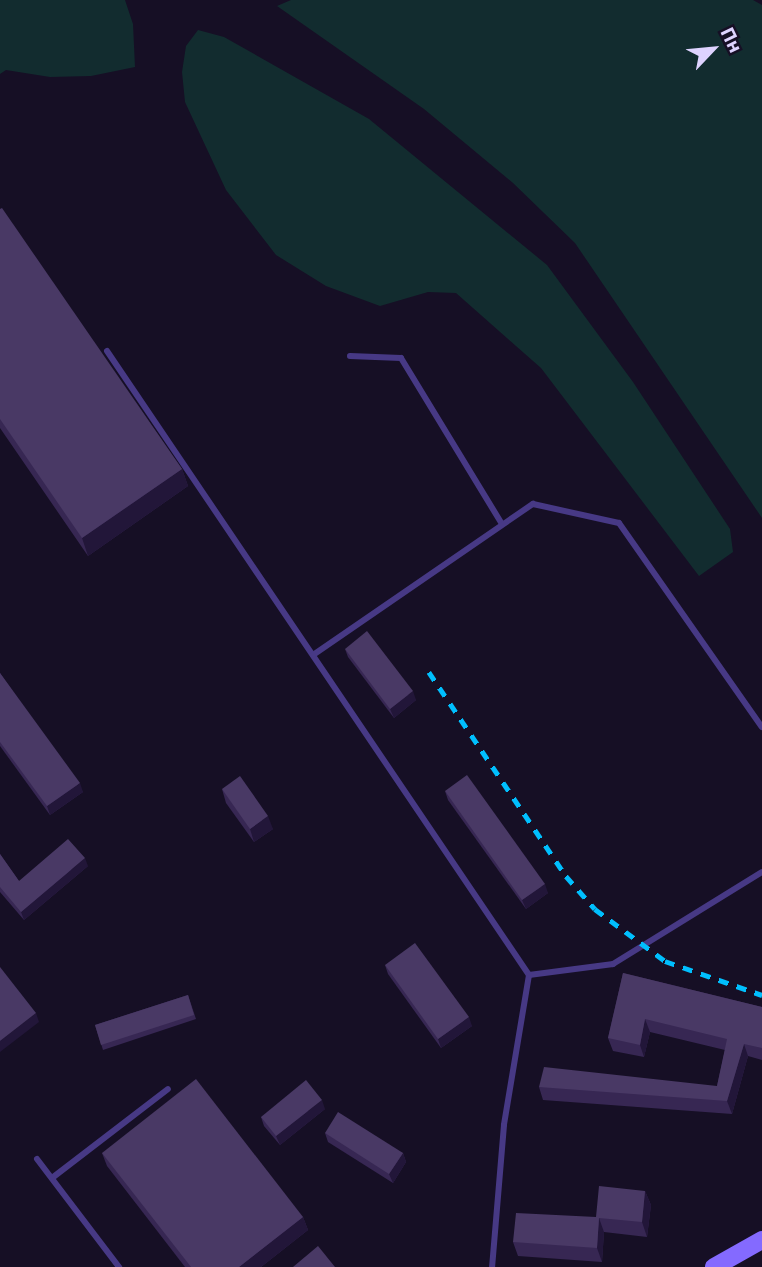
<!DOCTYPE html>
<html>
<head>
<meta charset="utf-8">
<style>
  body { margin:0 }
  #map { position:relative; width:762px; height:1267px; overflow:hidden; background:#160f25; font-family:"IBM Plex Sans",sans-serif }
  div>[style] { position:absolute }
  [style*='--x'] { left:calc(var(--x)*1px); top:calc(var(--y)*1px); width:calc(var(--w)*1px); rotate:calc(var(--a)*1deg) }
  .green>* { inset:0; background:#122c2f }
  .lane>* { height:6px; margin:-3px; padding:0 3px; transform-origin:3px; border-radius:3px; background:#473985 }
  .secondary>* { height:18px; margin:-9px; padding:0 9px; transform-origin:9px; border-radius:9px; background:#846aff }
  .rail>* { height:4.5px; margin-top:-2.25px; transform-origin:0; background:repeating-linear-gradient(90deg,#00bffe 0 10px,transparent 0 19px) }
  .wall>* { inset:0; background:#372753 }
  .shaded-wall>* { inset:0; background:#221639 }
  .building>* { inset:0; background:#493965 }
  span { translate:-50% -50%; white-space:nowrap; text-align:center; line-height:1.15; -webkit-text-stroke:5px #160f25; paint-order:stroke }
  .north { position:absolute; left:678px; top:14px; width:70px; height:70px; -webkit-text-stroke:5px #160f25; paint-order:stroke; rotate:64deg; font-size:19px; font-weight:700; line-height:28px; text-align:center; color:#ded3ff }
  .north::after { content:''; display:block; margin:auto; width:24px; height:32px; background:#ded3ff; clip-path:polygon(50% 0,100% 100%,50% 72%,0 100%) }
</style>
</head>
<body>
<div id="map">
  <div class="green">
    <i style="clip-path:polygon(0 0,125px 0,133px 24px,135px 67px,91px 76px,50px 77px,6px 70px,0 74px)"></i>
    <i style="clip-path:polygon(291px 0,753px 0,762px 5px,762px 518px,575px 243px,513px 183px,424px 109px,277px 6px)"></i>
    <i style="clip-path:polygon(198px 30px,224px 37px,369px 119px,547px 265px,633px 382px,730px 529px,733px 552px,699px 576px,541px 368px,456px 293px,428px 292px,380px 306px,326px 286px,276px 255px,226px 190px,185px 102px,182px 72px,186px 46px)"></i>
  </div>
  <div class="lane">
    <i style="--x:107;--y:351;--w:753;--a:55.93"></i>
    <i style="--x:529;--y:975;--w:152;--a:99.5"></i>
    <i style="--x:504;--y:1125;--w:143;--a:94.8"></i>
    <i style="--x:350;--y:356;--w:51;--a:2.2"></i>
    <i style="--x:401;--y:358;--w:194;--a:58.7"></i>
    <i style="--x:313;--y:655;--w:267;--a:-34.5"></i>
    <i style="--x:533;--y:504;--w:88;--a:12.5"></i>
    <i style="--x:619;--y:523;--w:249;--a:55"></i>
    <i style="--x:529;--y:975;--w:85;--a:-7.5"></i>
    <i style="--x:613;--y:964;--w:175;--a:-31.7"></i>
    <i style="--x:37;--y:1159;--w:136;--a:52.8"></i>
    <i style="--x:52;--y:1178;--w:146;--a:-37.5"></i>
  </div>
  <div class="secondary">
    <i style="--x:714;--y:1267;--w:55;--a:-29.4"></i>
  </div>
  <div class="rail">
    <i style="--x:429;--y:672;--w:246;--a:56.1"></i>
    <i style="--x:566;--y:876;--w:44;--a:48.7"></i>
    <i style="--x:595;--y:909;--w:87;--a:36.6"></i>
    <i style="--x:665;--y:961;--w:103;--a:19.3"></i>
  </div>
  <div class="wall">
    <i style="clip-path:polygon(0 209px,182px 469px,188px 486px,88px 556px,0 428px)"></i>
    <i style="clip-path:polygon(345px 649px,416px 700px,394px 718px,348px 657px)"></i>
    <i style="clip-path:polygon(0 673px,83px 792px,50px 815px,0 746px)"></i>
    <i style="clip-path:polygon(222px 789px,273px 829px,254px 842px,226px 803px)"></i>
    <i style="clip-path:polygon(445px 791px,548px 893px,526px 909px,448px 800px)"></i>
    <i style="clip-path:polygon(0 854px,19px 881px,88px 866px,24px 920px,0 892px)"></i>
    <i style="clip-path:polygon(385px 965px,472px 1026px,441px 1048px,388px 974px)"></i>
    <i style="clip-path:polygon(623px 973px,762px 1007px,762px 1060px,748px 1056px,732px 1114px,543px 1100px,539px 1087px,717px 1086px,725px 1050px,650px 1032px,644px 1057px,613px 1051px,608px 1038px)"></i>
    <i style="clip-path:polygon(188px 995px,196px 1019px,103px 1050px,95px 1025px)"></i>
    <i style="clip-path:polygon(325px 1109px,280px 1145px,264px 1126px,261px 1117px)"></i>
    <i style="clip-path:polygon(325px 1133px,403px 1153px,406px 1162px,393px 1183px,328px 1142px)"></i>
    <i style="clip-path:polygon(102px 1153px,303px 1217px,308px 1230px,261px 1267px,185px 1267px,107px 1166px)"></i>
    <i style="clip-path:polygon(645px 1191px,651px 1205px,647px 1237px,604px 1232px,602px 1262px,518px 1256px,513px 1242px,596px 1217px)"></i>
  </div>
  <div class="shaded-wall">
    <i style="clip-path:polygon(182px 469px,188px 486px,88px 556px,82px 538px)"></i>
    <i style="clip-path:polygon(413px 691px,416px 700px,394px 718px,390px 709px)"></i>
    <i style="clip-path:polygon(80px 783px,83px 792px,50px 815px,47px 806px)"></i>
    <i style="clip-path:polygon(268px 816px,273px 829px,254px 842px,250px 829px)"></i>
    <i style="clip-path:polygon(85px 858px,88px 866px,24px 920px,21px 912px)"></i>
    <i style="clip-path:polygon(545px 884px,548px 893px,526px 909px,522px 900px)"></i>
    <i style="clip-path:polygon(36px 1013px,39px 1022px,0 1052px,0 1041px)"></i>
    <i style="clip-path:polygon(469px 1017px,472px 1026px,441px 1048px,438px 1039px)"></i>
    <i style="clip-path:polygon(645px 1019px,650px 1032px,644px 1057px,640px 1045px)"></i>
    <i style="clip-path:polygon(744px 1044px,748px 1056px,732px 1114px,727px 1101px)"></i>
    <i style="clip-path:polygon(322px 1100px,325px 1109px,280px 1145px,276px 1136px)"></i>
    <i style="clip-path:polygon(403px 1153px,406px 1162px,393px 1183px,389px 1174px)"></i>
    <i style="clip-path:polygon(645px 1191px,651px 1205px,647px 1237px,642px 1222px)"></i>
    <i style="clip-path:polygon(303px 1217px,308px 1230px,261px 1267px,239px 1267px)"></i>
    <i style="clip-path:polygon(599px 1218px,604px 1232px,602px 1262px,597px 1248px)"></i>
  </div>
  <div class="building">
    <i style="clip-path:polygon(2px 208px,182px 469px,82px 538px,0 419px,0 209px)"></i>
    <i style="clip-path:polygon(367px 631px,413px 691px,390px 709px,345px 649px)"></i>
    <i style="clip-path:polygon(0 673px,80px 783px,47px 806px,0 742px)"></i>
    <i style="clip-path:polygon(467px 775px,545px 884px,522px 900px,445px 791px)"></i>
    <i style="clip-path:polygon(240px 776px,268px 816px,250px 829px,222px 789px)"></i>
    <i style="clip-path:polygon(68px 839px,85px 858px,21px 912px,0 887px,0 854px,19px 881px)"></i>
    <i style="clip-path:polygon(415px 943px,469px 1017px,438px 1039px,385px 965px)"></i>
    <i style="clip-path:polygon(0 967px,36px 1013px,0 1041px)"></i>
    <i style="clip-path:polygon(623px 973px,762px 1007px,762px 1048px,744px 1044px,727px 1101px,539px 1087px,544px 1067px,717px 1086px,727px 1039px,645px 1019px,640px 1045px,608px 1038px)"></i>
    <i style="clip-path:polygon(188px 995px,194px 1015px,101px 1045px,95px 1025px)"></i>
    <i style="clip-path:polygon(196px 1079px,303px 1217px,239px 1267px,191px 1267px,102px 1153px)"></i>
    <i style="clip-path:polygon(306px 1080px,322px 1100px,276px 1136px,261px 1117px)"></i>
    <i style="clip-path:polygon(338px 1112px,403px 1153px,389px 1174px,325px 1133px)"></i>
    <i style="clip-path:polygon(599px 1186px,645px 1191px,642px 1222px,599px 1218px,597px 1248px,513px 1242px,516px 1213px,596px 1217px)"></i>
    <i style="clip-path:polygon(318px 1246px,335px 1267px,293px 1267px)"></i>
  </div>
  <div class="north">Пн</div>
</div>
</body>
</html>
